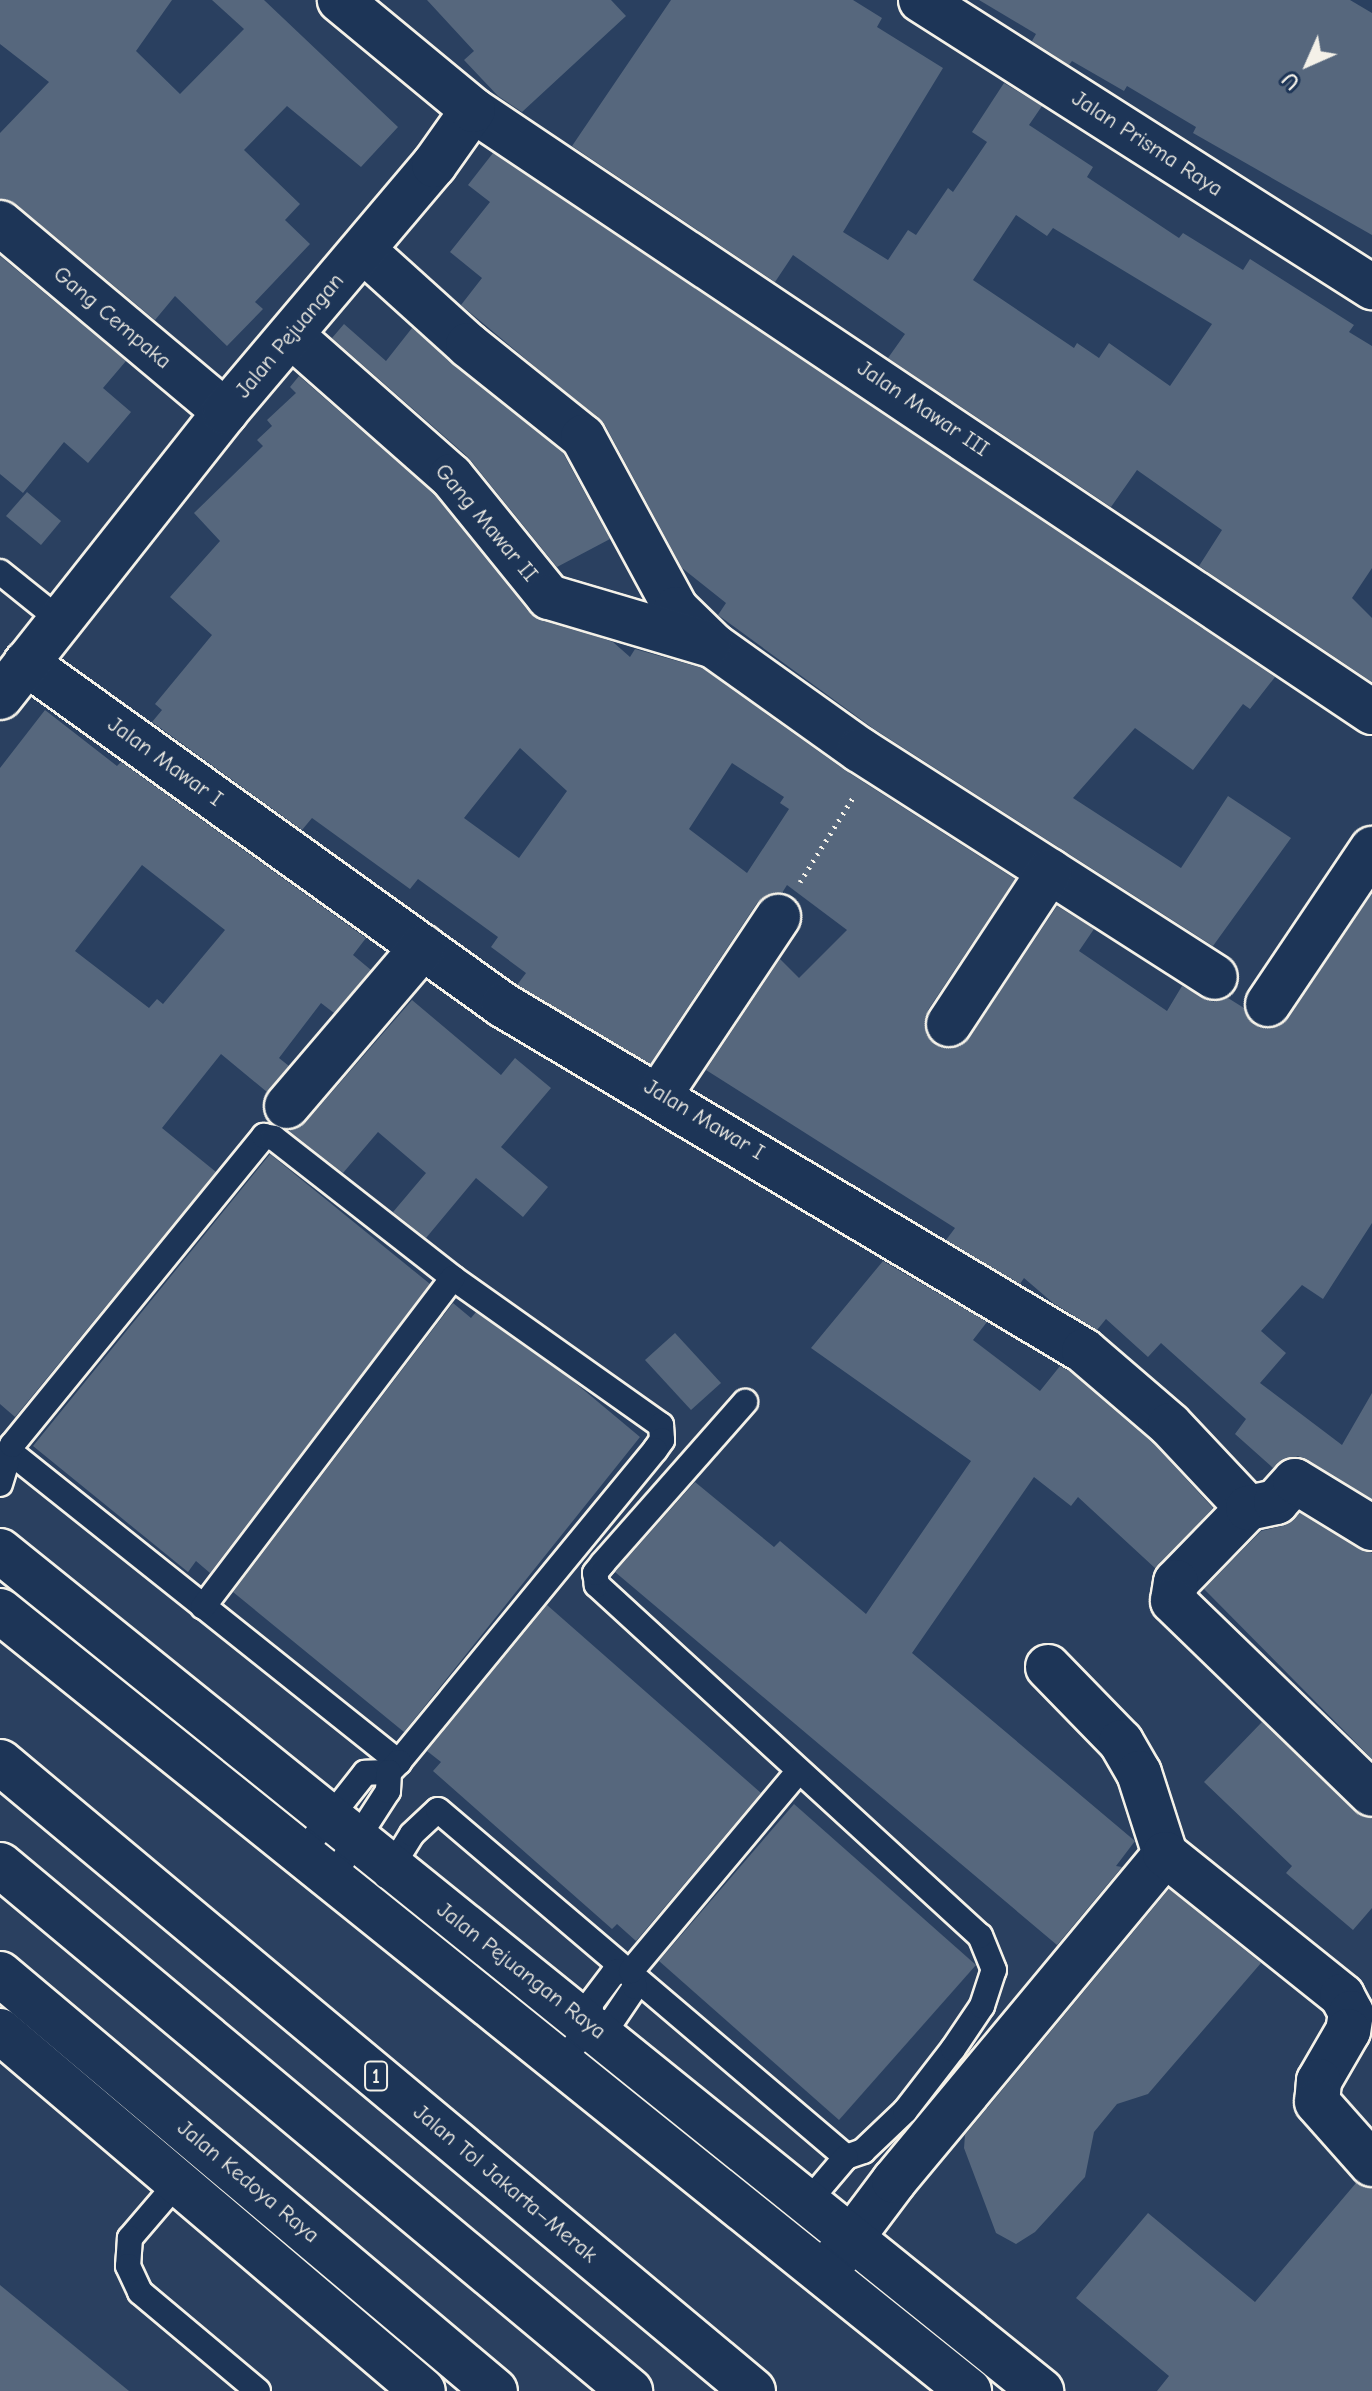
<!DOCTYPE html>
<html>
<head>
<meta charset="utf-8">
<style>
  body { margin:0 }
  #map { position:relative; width:1372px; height:2391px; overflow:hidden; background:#2a4060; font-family:"Comic Neue",sans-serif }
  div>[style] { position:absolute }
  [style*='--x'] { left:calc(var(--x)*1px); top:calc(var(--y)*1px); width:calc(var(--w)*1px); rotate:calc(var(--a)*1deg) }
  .building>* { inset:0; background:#56677d }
  .path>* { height:5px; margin-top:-2.5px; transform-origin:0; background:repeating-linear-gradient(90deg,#f4f1e8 0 2px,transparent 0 8px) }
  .roads { filter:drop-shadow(2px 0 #f4f1e8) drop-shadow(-2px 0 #f4f1e8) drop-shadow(0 2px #f4f1e8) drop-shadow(0 -2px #f4f1e8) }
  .lane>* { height:24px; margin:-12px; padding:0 12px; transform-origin:12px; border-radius:12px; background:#1d3557 }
  .street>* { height:44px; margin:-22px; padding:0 22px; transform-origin:22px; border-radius:22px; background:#1d3557 }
  .secondary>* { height:44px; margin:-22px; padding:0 22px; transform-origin:22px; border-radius:22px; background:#1d3557 }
  .primary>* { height:44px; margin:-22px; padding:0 22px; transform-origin:22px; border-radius:22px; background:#1d3557 }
  .highway>* { height:44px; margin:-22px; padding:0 22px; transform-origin:22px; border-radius:22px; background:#1d3557 }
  span { translate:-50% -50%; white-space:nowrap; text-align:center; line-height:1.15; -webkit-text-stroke:6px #1d3557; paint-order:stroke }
  .shield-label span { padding:2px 6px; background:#1d3557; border:2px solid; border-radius:6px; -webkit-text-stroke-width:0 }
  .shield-label { font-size:20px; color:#f4f1e8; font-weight:700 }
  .street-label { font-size:22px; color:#f4f1e8 }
  .north { position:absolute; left:1268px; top:24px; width:80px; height:80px; -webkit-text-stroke:6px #1d3557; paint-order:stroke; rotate:225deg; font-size:22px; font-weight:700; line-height:32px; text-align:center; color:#f4f1e8 }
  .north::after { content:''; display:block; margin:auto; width:28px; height:36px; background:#f4f1e8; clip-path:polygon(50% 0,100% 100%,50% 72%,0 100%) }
</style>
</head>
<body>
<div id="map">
  <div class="building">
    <i style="clip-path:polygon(0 0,172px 0,136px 51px,180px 94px,244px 29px,212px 0,264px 0,398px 127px,361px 167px,287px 106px,244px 150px,300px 204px,285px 220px,310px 244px,255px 302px,263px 309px,227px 346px,175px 296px,155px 320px,16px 204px,0 199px,0 133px,49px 82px,0 44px)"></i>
    <i style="clip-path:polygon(427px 0,611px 0,626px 16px,522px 112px,498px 96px,464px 60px,474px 51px)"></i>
    <i style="clip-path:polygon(evenodd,671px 0,853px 0,882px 18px,877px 27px,943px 68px,843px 232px,888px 260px,908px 230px,916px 235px,948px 188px,953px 192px,987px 142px,972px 132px,1004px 83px,1042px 106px,1029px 125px,1093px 167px,1087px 177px,1179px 238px,1183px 233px,1243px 270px,1250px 259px,1354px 325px,1349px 332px,1372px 346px,1372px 568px,1352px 598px,1372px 618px,1372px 682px,1199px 566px,1222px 530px,1137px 470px,1111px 507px,888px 358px,905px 334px,793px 255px,775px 282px,572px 146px,671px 0,1016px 215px,1047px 236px,1053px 228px,1212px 324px,1170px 386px,1109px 343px,1099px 358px,1077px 343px,1074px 348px,973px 280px,1016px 215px)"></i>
    <i style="clip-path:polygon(979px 0,1350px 0,1372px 13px,1372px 235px,1193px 133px,1196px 127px,1127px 86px,1124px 91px,1072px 61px,1069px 65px,1032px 41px,1036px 34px)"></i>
    <i style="clip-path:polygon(493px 153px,1275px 677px,1250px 709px,1243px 704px,1193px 770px,1135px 728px,1073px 798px,1181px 868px,1228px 796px,1291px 838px,1213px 946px,874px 729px,718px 615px,726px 603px,682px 568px,605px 425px,461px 305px,482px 278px,450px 252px,490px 202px,468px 185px)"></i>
    <i style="clip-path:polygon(0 256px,126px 361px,103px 388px,131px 412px,88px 463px,64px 442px,23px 493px,0 474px)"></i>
    <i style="clip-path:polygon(344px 324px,386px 361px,412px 328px,563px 453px,610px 539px,557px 567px,468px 457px,332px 338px)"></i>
    <i style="clip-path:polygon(evenodd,299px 376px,433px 493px,530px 613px,613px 642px,630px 657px,635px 649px,702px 668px,846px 771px,1015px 879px,928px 1010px,926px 1034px,936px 1045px,959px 1047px,969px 1038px,1057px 906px,1094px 929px,1079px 951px,1167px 1011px,1182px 986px,1213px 1002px,1228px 998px,1244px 1008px,1255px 1025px,1278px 1027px,1372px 894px,1372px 1223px,1323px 1299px,1302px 1285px,1261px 1331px,1286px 1353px,1260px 1383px,1342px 1445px,1372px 1393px,1372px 1499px,1298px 1456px,1273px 1468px,1235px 1434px,1246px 1419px,1161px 1343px,1148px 1357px,1106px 1319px,1097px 1330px,1053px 1303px,1024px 1278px,1020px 1284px,946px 1240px,955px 1228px,706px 1070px,780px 959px,799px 978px,847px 930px,787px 885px,782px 893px,768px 894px,757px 903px,650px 1064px,517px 985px,526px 973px,491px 947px,498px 937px,418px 879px,410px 889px,312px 818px,302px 830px,152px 722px,162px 710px,155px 704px,212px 635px,170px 597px,220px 541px,194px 513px,263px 446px,257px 440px,272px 426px,267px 420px,296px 393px,290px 387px,299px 376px,520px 748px,567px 791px,519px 858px,464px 818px,520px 748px,299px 376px,732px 763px,784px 797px,780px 803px,789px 809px,747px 873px,689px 829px,732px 763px)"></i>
    <i style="clip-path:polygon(27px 492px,61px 521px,41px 545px,6px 516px)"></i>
    <i style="clip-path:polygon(evenodd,45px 710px,117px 766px,121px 762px,366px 938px,353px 955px,371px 970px,334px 1013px,321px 1003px,279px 1058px,289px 1066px,267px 1092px,221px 1054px,162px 1128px,216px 1172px,15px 1417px,0 1404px,0 768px,45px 710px,142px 865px,225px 930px,163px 1004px,157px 999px,149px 1008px,75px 951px,142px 865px)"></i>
    <i style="clip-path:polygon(412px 1000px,501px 1075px,515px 1058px,551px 1088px,501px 1147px,548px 1187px,523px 1217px,476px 1178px,426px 1238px,393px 1212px,426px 1173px,378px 1132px,343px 1173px,289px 1131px,306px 1122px)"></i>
    <i style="clip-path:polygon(270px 1154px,430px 1284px,210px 1573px,196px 1561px,188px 1572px,33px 1446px)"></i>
    <i style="clip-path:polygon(883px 1261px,987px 1322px,973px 1340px,1040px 1391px,1060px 1366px,1069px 1371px,1153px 1443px,1213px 1508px,1156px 1569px,1078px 1497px,1071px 1506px,1034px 1477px,912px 1653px,1135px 1841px,1116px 1866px,1122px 1867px,1057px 1945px,615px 1572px,695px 1482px,774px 1547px,780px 1541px,866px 1614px,971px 1461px,811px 1348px)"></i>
    <i style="clip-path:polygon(453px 1303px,471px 1318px,476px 1312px,573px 1381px,640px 1437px,404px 1732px,233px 1592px)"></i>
    <i style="clip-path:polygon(675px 1333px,721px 1383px,691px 1410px,645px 1360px)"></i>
    <i style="clip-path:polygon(1300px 1513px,1372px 1553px,1372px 1759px,1204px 1589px,1261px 1531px,1282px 1526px)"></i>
    <i style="clip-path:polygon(547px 1605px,761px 1793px,636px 1941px,617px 1924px,612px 1929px,433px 1771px,441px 1762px,427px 1751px)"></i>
    <i style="clip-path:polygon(1262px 1722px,1355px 1812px,1372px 1818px,1372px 1908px,1353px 1930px,1286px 1873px,1292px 1866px,1204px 1782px)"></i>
    <i style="clip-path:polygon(794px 1804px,976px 1965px,839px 2120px,659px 1961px)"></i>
    <i style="clip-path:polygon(1169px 1889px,1261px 1963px,1148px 2094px,1117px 2104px,1094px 2132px,1085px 2177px,1035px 2232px,1016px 2244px,996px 2233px,964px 2148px,965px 2135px)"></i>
    <i style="clip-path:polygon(1356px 2183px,1372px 2188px,1372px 2391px,1157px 2391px,1169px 2376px,1076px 2298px,1148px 2213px,1255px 2302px)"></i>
    <i style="clip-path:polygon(0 2285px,129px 2391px,0 2391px)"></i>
  </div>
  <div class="path">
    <i style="--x:800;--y:882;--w:102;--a:-57.9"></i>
  </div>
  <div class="roads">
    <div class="lane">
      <i style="--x:0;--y:572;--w:78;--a:38.8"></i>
      <i style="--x:9;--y:1451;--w:499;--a:38.6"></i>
      <i style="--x:0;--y:1484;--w:41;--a:-72.9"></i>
      <i style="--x:12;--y:1445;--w:399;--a:-50.8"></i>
      <i style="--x:264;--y:1136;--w:10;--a:11"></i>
      <i style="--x:274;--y:1138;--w:227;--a:38"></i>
      <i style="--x:453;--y:1278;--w:255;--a:35.3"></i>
      <i style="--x:661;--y:1425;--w:15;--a:86"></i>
      <i style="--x:662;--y:1440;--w:12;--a:125"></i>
      <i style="--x:655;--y:1450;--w:404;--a:129.4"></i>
      <i style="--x:399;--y:1762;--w:14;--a:135"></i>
      <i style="--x:389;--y:1772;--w:24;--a:178"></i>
      <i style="--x:365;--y:1773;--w:103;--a:128.3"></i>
      <i style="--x:203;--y:1607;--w:413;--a:-52.8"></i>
      <i style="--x:386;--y:1876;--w:49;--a:-58.2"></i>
      <i style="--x:412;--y:1834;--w:35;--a:-43"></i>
      <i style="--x:438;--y:1810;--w:536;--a:40.38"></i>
      <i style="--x:846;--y:2157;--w:18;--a:-19"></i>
      <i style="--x:863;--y:2151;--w:58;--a:-43.6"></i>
      <i style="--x:905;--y:2111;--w:78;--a:-52.3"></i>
      <i style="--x:953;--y:2049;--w:52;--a:-56"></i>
      <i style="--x:982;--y:2006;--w:38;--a:-72"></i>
      <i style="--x:994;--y:1970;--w:37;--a:-112"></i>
      <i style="--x:980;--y:1936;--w:520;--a:-137.5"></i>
      <i style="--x:597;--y:1585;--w:12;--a:-99"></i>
      <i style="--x:595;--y:1573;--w:13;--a:-51"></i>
      <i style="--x:603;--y:1563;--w:215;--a:-48.6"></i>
      <i style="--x:331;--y:1879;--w:105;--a:-57.1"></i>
      <i style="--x:388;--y:1791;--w:19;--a:-87"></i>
      <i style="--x:590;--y:2025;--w:22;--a:-10"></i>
      <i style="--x:612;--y:2021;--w:41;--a:-55.9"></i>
      <i style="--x:635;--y:1987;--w:16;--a:-104"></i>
      <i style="--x:561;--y:2063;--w:48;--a:-52.7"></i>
      <i style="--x:590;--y:2025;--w:22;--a:-87"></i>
      <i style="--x:591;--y:2003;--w:39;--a:-53"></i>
      <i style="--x:614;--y:1972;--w:17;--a:-3"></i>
      <i style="--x:631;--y:1971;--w:261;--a:-50"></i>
      <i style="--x:178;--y:2182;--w:74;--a:130.6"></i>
      <i style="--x:130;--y:2238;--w:28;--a:94"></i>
      <i style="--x:128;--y:2266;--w:29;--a:65"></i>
      <i style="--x:140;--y:2292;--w:154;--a:40"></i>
      <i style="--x:807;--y:2203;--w:60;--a:-49.7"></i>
    </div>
    <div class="street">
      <i style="--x:921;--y:0;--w:535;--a:32.47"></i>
      <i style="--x:473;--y:110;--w:1082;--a:33.81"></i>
      <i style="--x:0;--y:223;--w:294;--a:40"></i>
      <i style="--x:363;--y:250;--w:142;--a:42.1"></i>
      <i style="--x:468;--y:345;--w:147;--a:38.7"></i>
      <i style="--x:583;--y:437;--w:196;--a:61.6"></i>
      <i style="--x:676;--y:609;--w:53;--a:44.2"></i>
      <i style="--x:714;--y:646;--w:179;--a:35.5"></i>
      <i style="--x:860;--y:750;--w:421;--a:32.6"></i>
      <i style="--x:292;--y:336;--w:212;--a:41.4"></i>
      <i style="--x:451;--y:476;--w:156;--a:51"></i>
      <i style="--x:549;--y:597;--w:166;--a:16.5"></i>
      <i style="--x:26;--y:663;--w:587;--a:35.64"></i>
      <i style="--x:503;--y:1005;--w:676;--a:30.77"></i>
      <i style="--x:1084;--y:1351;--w:113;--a:40.7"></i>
      <i style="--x:1170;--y:1425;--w:114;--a:46.8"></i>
      <i style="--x:1268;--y:1004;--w:187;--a:-56.1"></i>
      <i style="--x:949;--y:1024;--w:183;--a:-56.6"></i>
      <i style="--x:660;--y:1094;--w:213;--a:-56.3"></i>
      <i style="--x:287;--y:1106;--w:209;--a:-49.5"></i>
      <i style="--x:1248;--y:1508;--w:103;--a:134.2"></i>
      <i style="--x:1176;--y:1582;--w:19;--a:99"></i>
      <i style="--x:1173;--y:1601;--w:277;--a:44.1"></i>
      <i style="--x:1248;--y:1508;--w:29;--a:-12"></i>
      <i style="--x:1276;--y:1502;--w:28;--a:-48"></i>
      <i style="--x:1295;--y:1481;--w:90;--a:31.4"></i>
      <i style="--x:1048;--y:1667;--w:105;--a:45.8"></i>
      <i style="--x:1121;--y:1742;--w:36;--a:60"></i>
      <i style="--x:1139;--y:1773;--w:85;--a:72.2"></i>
      <i style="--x:828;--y:2269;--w:110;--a:-53.1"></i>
      <i style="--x:894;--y:2181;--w:425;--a:-50.3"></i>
      <i style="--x:1165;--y:1854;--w:227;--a:38.7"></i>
      <i style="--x:1342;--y:1996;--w:19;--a:62"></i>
      <i style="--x:1351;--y:2013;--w:18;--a:99"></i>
      <i style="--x:1348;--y:2031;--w:58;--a:120.1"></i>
      <i style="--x:1319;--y:2081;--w:21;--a:95"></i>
      <i style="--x:1317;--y:2102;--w:83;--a:48.4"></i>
    </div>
    <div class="secondary">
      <i style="--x:0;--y:697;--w:363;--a:-51.7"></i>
      <i style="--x:225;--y:412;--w:324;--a:-49.8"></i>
      <i style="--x:434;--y:165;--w:67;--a:-54.7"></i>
      <i style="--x:473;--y:110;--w:173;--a:-140.4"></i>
    </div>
    <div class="primary">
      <i style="--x:0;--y:1551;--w:1338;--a:38.9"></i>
      <i style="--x:0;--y:1611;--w:1244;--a:38.83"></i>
      <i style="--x:0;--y:1974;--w:647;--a:40.11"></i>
      <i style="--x:0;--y:2031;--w:555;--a:40.4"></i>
    </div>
    <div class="highway">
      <i style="--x:0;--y:1762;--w:981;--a:39.87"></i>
      <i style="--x:0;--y:1865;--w:821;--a:39.86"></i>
    </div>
  </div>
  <div class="shield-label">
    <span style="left:376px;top:2076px">1</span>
  </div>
  <div class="street-label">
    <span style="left:1147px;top:144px;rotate:33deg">Jalan Prisma Raya</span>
    <span style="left:112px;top:318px;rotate:40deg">Gang Cempaka</span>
    <span style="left:290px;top:336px;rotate:-50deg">Jalan Pejuangan</span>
    <span style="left:923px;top:409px;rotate:34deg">Jalan Mawar III</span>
    <span style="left:486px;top:523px;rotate:50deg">Gang Mawar II</span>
    <span style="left:165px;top:762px;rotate:36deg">Jalan Mawar I</span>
    <span style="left:704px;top:1120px;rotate:31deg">Jalan Mawar I</span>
    <span style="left:521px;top:1971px;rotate:38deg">Jalan Pejuangan Raya</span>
    <span style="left:248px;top:2182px;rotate:40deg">Jalan Kedoya Raya</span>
    <span style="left:505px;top:2184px;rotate:40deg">Jalan Tol Jakarta–Merak</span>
  </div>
  <div class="north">U</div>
</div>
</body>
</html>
